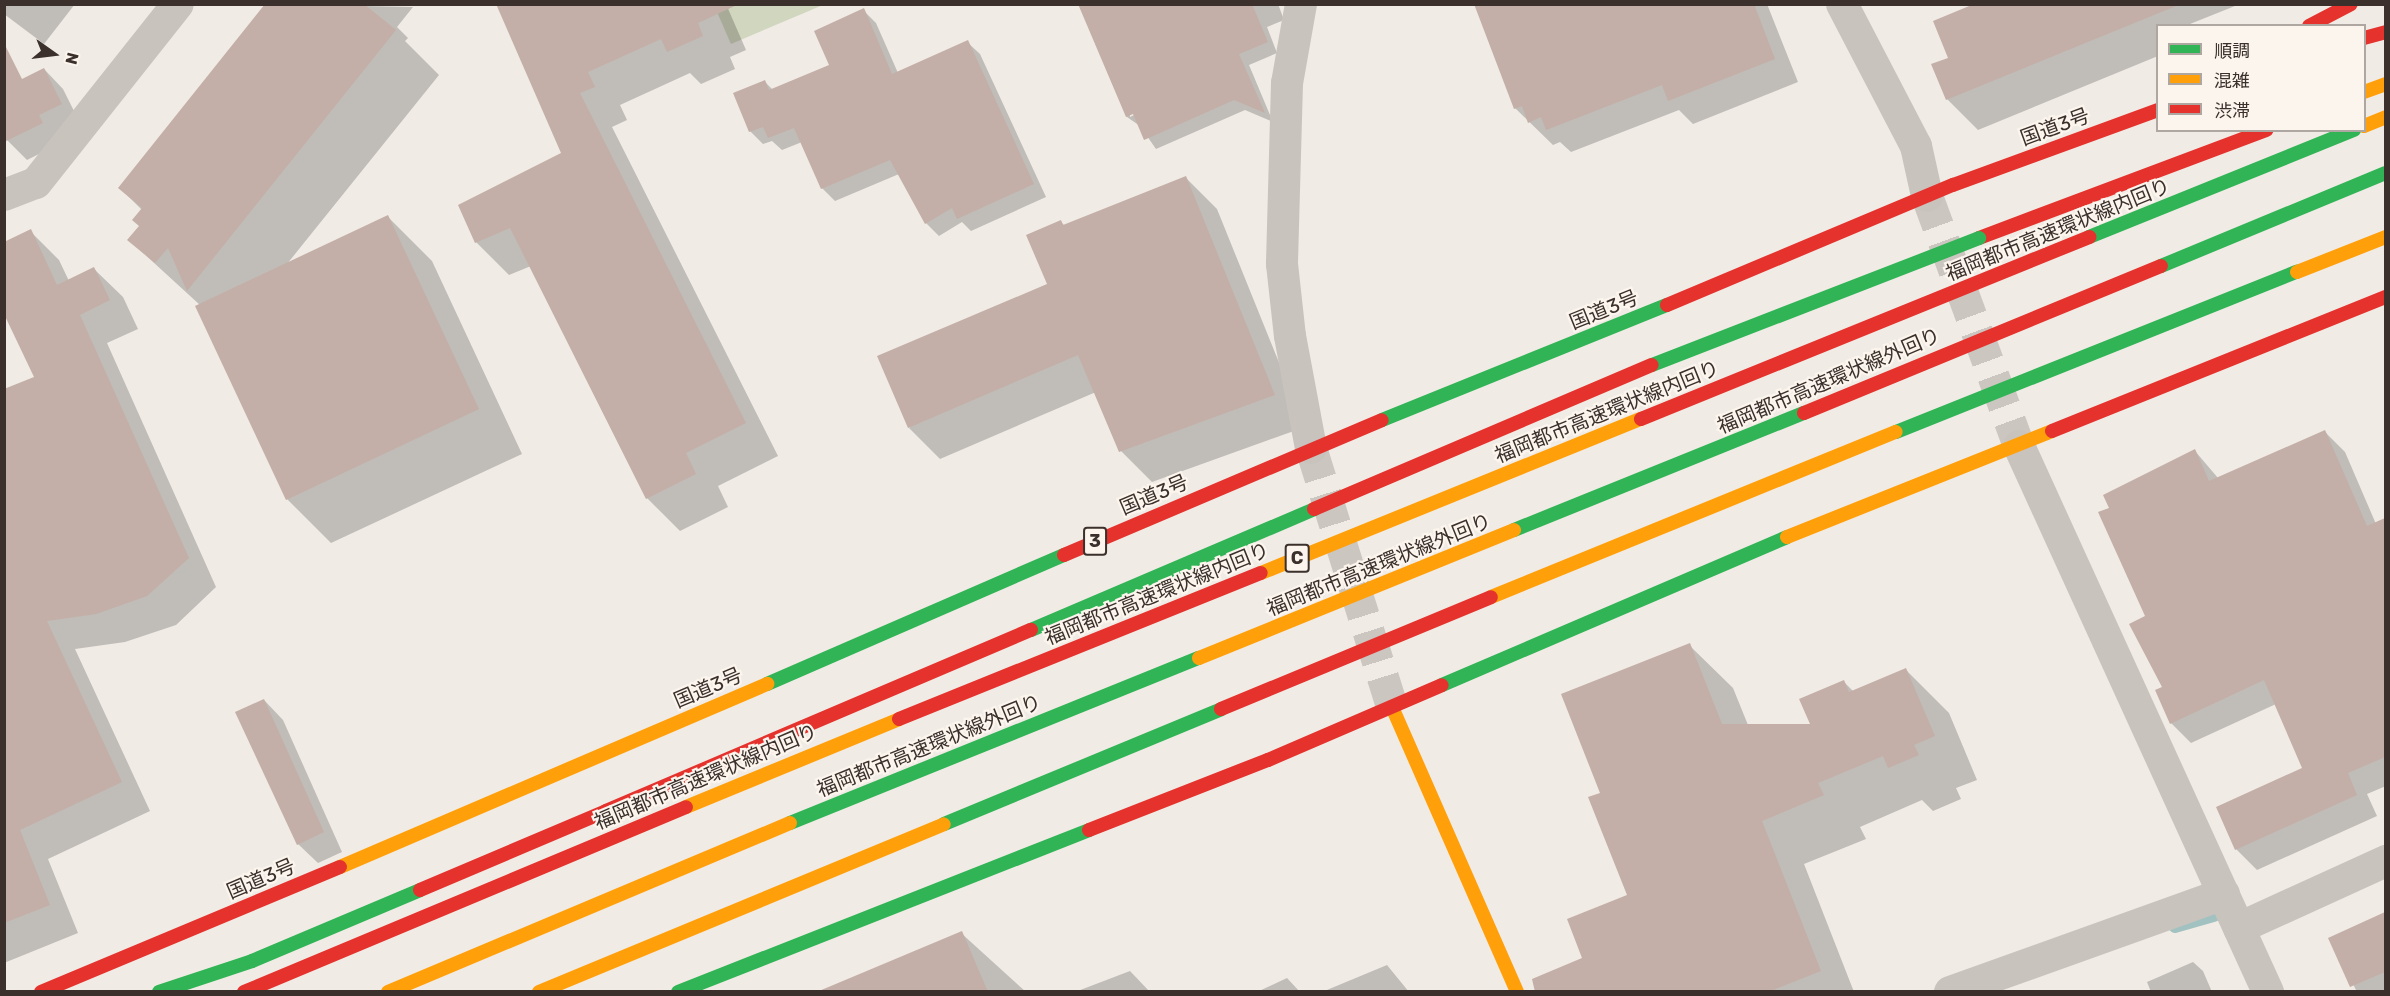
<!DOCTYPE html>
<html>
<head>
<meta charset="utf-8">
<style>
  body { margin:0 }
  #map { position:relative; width:2390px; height:996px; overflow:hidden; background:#f0ebe5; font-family:Rubik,"Noto Sans JP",sans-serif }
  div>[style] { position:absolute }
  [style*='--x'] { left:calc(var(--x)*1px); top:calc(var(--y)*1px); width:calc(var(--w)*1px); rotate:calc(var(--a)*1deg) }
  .green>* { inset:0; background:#d1d6bf }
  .shadow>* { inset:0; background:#0003 }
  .stream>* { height:12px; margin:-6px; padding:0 6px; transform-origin:6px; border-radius:6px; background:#a1c2c1 }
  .building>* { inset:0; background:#c3afa7 }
  .street-tunnel>* { height:32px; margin-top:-16px; transform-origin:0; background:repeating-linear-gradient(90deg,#ccc6c0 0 32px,transparent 0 48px) }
  .street>* { height:32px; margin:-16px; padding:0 16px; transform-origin:16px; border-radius:16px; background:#c9c3be }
  .fast>* { height:14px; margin:-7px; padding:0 7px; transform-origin:7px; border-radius:7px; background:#30b455 }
  .slow>* { height:14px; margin:-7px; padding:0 7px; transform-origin:7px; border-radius:7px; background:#ff9f0a }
  .jam>* { height:14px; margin:-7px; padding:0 7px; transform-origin:7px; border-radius:7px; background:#e5322d }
  .fast-bridge>* { height:14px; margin:-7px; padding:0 7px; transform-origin:7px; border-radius:7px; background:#30b455 }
  .slow-bridge>* { height:14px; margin:-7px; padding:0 7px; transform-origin:7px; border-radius:7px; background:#ff9f0a }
  .jam-bridge>* { height:14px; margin:-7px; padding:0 7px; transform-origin:7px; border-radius:7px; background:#e5322d }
  span { translate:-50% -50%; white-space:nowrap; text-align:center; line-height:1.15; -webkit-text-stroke:4.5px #fbf5ee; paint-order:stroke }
  .shield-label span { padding:2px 4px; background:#fbf5ee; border:2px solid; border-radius:4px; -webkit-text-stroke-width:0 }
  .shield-label { font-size:18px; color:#3b302b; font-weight:700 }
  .street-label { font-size:20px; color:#3b302b }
  .frame { position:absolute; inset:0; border:6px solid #3b302b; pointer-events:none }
  .legend { position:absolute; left:2156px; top:24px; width:210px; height:108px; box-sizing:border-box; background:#fbf5ee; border:2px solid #aea6a0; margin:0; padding:8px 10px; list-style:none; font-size:18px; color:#3b302b }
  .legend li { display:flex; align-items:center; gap:12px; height:30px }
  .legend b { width:30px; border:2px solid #aea6a0 }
  .north { position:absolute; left:24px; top:24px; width:60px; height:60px; -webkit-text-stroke:4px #fbf5ee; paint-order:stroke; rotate:104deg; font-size:16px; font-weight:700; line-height:24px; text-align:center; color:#3b302b }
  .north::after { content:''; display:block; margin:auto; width:21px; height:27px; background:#3b302b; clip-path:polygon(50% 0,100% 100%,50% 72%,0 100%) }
</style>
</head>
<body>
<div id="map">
  <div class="green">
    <i style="clip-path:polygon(714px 5px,823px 5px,731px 44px)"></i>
  </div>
  <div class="shadow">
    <i style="clip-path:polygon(4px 4px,75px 4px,44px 44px,4px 14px)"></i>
    <i style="clip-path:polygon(267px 4px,413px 7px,397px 27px,408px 38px,405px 41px,439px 75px,287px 264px,388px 217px,432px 261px,522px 454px,331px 543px,287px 499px,200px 305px,129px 240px,141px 227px,142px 210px,120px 188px)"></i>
    <i style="clip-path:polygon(497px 4px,726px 4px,746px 50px,730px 57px,735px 69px,701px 84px,690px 73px,620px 105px,627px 120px,612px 127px,778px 456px,718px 486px,728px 507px,680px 531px,647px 498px,531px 266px,509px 275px,476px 242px,563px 154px)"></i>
    <i style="clip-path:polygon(evenodd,1080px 4px,1278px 4px,1284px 20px,1267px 27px,1277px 53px,1249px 65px,1273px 122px,1245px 110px,1156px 149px,1140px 126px,1127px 117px,1080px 4px,1140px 112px,1130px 117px,1130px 114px,1140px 112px)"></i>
    <i style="clip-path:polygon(1475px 4px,1767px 4px,1798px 82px,1693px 124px,1679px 110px,1571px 152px,1560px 142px,1553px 145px,1515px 108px)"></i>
    <i style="clip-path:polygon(1978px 4px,2240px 4px,2185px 26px,2158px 26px,2158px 56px,1978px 130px,1947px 99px,1950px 59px)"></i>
    <i style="clip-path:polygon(863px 10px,876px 23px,898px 73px,967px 42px,980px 54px,1046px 197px,971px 231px,962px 222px,939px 236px,926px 223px,899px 174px,835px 201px,822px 188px,802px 142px,782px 150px,772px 141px,763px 144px,750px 131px,765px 82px,773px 90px,831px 66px)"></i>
    <i style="clip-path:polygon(44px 69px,63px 89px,80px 123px,61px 143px,27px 160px,7px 140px)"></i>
    <i style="clip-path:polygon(1186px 178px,1217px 209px,1305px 427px,1152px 482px,1121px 451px,1096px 392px,940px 459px,909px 428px,1049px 284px,1061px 222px,1065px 226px)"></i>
    <i style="clip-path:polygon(30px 231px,59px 260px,69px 281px,94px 269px,123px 297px,138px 329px,107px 343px,216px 587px,176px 625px,125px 642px,75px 649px,150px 811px,48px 859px,78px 933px,4px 963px,4px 391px,36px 378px)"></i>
    <i style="clip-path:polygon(2325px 432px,2345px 452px,2376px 524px,2386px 520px,2386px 786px,2367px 794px,2377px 816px,2257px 870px,2236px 849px,2304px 769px,2276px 704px,2191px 743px,2171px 723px,2147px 616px,2111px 509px,2195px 451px,2218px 478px)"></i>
    <i style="clip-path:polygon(1689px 645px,1733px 688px,1748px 725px,1812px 726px,1844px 682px,1854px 692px,1906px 670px,1949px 713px,1977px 780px,1956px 788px,1961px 799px,1933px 811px,1922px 800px,1860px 827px,1866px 839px,1804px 864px,1854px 992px,1547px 992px,1584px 958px,1629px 896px,1602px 794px)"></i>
    <i style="clip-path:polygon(264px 700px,283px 720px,342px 852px,318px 863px,298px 844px)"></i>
    <i style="clip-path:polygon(2386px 914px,2386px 992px,2357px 992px,2330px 938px)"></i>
    <i style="clip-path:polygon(961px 933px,1026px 992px,866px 992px)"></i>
    <i style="clip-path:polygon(2193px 962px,2203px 971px,2212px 992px,2151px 992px,2147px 982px)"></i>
    <i style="clip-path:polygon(1387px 965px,1409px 992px,1322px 992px)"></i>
    <i style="clip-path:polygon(1130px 971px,1150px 992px,1075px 992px)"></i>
    <i style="clip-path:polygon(1287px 978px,1300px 992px,1257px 992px)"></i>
  </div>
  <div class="stream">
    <i style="--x:2175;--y:927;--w:41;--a:-15.8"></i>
  </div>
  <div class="building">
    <i style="clip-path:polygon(265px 4px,364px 4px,396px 30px,187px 291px,168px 248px,155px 263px,127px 240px,139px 226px,132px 220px,142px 208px,118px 188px)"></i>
    <i style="clip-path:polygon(496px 4px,739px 4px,698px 23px,703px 36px,667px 52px,661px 39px,588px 72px,595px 87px,580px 93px,746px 423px,686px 453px,696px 474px,646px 499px,510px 228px,475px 243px,458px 205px,561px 153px)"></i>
    <i style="clip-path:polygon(1078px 4px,1252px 4px,1268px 42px,1239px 54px,1265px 113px,1234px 100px,1144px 140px,1133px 114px,1126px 117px)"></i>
    <i style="clip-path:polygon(1474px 4px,1754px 4px,1775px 59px,1668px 101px,1662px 85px,1546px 130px,1541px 117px,1528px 123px,1522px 106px,1514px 109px)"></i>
    <i style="clip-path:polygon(1974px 4px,2176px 4px,2176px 6px,1946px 100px,1931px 64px,1948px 58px,1933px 21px)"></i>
    <i style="clip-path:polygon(864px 8px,892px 74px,968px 40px,1034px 184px,957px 219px,952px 208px,925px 224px,890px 160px,821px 189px,794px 128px,768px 138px,763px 127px,749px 132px,733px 93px,765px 80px,769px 90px,829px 65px,814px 31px)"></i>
    <i style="clip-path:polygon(4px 43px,22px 79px,44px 68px,62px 104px,39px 115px,43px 123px,4px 142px)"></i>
    <i style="clip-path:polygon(1186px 176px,1275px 395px,1119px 452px,1078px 355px,908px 428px,877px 356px,1047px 284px,1026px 235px,1061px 220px,1063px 225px)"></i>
    <i style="clip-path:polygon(388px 215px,479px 409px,286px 500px,195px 306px)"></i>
    <i style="clip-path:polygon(31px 229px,57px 285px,94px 267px,110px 300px,80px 315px,189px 558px,147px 596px,96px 614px,47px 621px,122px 782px,20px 830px,50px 905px,4px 923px,4px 389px,34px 377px,4px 314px,4px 242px)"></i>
    <i style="clip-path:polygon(2325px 430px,2367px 526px,2385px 518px,2385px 757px,2348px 773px,2357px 795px,2235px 850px,2216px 807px,2302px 768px,2264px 680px,2170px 724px,2155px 690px,2162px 687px,2129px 624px,2145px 616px,2098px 512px,2109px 508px,2103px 495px,2195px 449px,2209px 481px)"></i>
    <i style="clip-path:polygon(1690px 643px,1722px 724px,1810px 724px,1799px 699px,1844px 680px,1849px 692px,1906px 668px,1935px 736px,1914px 745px,1919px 755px,1888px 768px,1883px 756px,1818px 783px,1824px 795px,1762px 821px,1821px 971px,1768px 992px,1535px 992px,1532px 979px,1582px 958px,1567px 919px,1627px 895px,1588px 797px,1600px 793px,1561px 694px)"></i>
    <i style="clip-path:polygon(264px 699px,324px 832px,297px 845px,235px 712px)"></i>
    <i style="clip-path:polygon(2385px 912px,2385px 972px,2350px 987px,2328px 938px)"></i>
    <i style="clip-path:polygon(962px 931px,988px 992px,819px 992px,819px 991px)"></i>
  </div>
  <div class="street-tunnel">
    <i style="--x:1927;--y:196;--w:266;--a:69.8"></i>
    <i style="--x:1311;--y:448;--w:271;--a:72.6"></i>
  </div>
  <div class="street">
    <i style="--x:1301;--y:4;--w:80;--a:100"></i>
    <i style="--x:1287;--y:83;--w:181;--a:91.6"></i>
    <i style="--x:1282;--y:264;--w:72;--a:83.7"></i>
    <i style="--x:1290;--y:336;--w:114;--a:79.4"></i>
    <i style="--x:1842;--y:4;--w:160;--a:62.5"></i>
    <i style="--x:1916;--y:146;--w:51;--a:77.6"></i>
    <i style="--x:4;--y:195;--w:34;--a:-21"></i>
    <i style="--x:36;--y:183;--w:228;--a:-51.6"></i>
    <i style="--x:2019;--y:446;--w:600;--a:65.48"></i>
    <i style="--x:2239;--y:928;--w:162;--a:-24.5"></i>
    <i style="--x:1950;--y:992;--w:291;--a:-19.7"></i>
  </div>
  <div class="fast">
    <i style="--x:1382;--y:420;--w:307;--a:-22"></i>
    <i style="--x:767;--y:684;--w:324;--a:-23.5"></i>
    <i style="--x:1442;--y:685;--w:375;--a:-23.2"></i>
    <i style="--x:159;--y:992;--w:98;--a:-18.4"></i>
    <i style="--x:252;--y:961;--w:182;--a:-22.9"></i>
    <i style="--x:678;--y:992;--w:442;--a:-21.5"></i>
  </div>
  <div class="slow">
    <i style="--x:2364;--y:92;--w:23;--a:-20"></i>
    <i style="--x:2364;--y:126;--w:24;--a:-22"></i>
    <i style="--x:1787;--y:537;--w:285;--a:-21.8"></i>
    <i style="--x:1392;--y:707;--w:311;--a:66.3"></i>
    <i style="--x:340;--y:867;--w:465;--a:-23.2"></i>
  </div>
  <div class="jam">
    <i style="--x:2309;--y:26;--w:47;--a:-27.6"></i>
    <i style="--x:2364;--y:38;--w:23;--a:-15"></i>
    <i style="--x:1979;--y:238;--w:307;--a:-20.6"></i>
    <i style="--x:1667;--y:305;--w:310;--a:-22.8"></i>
    <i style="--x:1953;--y:185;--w:218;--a:-20.1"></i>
    <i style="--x:2052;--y:431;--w:360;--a:-21.9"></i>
    <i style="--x:1064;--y:555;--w:345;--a:-23"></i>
    <i style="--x:1089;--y:830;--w:192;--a:-21.4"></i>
    <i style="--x:1268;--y:760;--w:189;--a:-23.3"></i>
    <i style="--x:420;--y:890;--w:202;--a:-23"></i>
    <i style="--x:41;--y:992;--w:324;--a:-22.7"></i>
  </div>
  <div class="fast-bridge">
    <i style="--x:2089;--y:237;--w:286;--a:-22"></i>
    <i style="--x:2161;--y:266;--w:243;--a:-22.5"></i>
    <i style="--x:1652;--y:365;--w:351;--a:-21.2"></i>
    <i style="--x:1896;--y:432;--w:432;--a:-21.8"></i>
    <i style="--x:1514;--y:530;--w:313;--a:-22"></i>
    <i style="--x:1031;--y:630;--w:308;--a:-23.1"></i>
    <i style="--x:790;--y:823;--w:441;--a:-22"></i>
    <i style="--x:944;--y:824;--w:300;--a:-22.5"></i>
  </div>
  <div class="slow-bridge">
    <i style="--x:2297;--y:272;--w:96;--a:-21.5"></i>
    <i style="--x:1261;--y:573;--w:410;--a:-22.1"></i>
    <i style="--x:1491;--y:597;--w:437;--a:-22.2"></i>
    <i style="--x:1199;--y:658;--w:340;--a:-22.1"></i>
    <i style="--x:686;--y:807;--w:230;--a:-22.4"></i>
    <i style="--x:388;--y:992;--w:436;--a:-22.8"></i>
    <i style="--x:539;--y:992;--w:438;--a:-22.5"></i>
  </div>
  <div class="jam-bridge">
    <i style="--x:1804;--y:413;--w:386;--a:-22.4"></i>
    <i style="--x:1641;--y:419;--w:484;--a:-22.1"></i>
    <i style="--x:1314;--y:509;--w:367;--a:-23.1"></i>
    <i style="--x:1221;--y:709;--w:292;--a:-22.5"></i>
    <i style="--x:899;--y:719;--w:390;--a:-22"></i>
    <i style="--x:606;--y:811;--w:462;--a:-23.1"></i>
    <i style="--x:244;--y:992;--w:479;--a:-22.7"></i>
  </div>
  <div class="shield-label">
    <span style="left:1095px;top:541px">3</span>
    <span style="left:1297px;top:558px">C</span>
  </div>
  <div class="street-label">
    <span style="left:2055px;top:127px;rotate:-20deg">国道3号</span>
    <span style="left:2058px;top:230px;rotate:-22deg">福岡都市高速環状線内回り</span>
    <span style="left:1604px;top:310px;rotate:-22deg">国道3号</span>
    <span style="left:1829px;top:381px;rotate:-23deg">福岡都市高速環状線外回り</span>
    <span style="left:1607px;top:412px;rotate:-22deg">福岡都市高速環状線内回り</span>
    <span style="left:1154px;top:495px;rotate:-23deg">国道3号</span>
    <span style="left:1379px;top:565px;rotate:-22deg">福岡都市高速環状線外回り</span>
    <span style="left:1157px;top:594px;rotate:-22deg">福岡都市高速環状線内回り</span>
    <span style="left:708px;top:688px;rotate:-23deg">国道3号</span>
    <span style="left:929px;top:746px;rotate:-22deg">福岡都市高速環状線外回り</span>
    <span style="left:706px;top:777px;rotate:-23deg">福岡都市高速環状線内回り</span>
    <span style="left:261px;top:879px;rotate:-23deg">国道3号</span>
  </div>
  <div class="frame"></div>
  <ul class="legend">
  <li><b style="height:8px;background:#30b455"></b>順調</li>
  <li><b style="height:8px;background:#ff9f0a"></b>混雑</li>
  <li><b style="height:8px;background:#e5322d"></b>渋滞</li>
  </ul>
  <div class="north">N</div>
</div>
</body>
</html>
